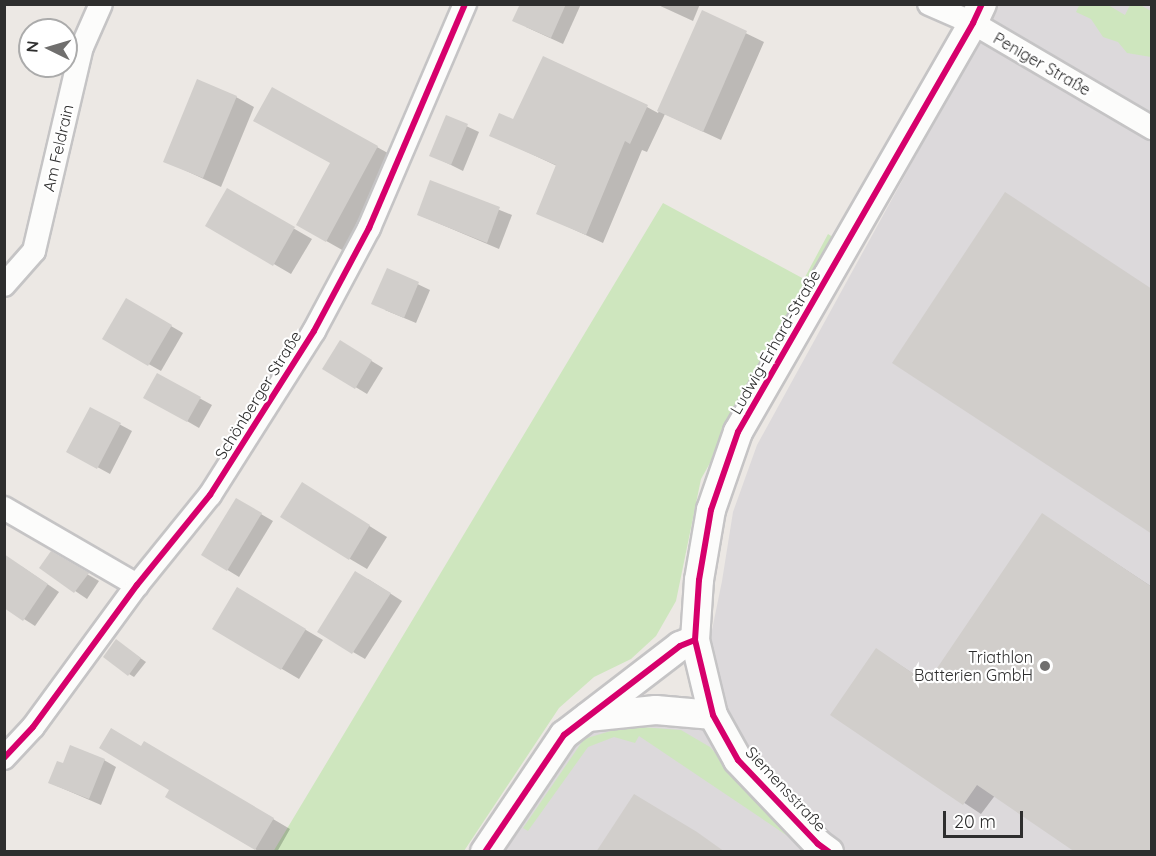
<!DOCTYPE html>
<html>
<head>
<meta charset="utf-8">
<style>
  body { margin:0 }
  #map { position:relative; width:1156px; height:856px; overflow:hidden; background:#ece8e4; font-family:Quicksand,sans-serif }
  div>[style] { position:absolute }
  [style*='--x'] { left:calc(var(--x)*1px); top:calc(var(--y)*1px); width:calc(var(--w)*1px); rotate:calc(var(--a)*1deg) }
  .industrial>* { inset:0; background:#dcd9db }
  .green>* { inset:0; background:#cee6be }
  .shadow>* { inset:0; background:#0003 }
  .building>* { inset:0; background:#d1cecb }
  .roads { filter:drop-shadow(2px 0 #c5c4c5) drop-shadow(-2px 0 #c5c4c5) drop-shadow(0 2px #c5c4c5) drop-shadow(0 -2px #c5c4c5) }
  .minor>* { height:22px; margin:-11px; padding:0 11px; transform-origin:11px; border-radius:11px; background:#fcfcfb }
  .tertiary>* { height:28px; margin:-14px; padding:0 14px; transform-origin:14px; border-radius:14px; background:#fcfcfb }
  .cycleway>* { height:6px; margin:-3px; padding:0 3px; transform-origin:3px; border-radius:3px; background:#d6006c }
  .dots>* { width:16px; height:16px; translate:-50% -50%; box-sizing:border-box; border:3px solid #fff; border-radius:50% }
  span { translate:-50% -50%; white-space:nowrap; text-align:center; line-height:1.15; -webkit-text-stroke:4.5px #fff; paint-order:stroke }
  .street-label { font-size:16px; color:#2e2e2e }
  .poi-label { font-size:16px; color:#2e2e2e }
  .right { translate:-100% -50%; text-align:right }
  .frame { position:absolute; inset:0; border:6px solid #2e2e2e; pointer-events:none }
  .north { position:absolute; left:18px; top:18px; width:60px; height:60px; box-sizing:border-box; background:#fff; border:2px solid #ababab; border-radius:50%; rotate:275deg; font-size:16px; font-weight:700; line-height:24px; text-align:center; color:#2e2e2e }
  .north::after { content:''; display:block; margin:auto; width:21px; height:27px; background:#706f6e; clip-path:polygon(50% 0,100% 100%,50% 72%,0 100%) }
  .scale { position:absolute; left:943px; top:811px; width:80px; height:27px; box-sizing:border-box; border:3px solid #2e2e2e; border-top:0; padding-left:8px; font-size:18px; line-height:21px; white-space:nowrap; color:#2e2e2e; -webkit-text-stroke:4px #fff; paint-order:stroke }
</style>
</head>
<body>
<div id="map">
  <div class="industrial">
    <i style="clip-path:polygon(996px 5px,1151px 5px,1151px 851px,485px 852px,588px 717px,693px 723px,722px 581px,733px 512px,757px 445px,970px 57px)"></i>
  </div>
  <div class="green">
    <i style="clip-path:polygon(1080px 4px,1108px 5px,1125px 15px,1130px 5px,1140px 5px,1151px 11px,1151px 57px,1127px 53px,1118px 42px,1103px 37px,1091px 19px,1076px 12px)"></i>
    <i style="clip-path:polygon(663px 203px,804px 279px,828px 234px,836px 239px,701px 479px,676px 601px,656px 636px,631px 659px,594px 677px,559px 708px,464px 851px,273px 852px)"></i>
    <i style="clip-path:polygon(627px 726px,681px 730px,710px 747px,776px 821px,804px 847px,639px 736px,635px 743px,614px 737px,588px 747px,528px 831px,523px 828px,584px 739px)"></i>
  </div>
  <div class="shadow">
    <i style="clip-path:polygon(521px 4px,581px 4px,563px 44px,526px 27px)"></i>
    <i style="clip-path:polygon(656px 4px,700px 4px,693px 21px)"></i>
    <i style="clip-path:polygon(702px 12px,764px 42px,721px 140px,665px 114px,647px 152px,642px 150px,603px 243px,538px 213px,557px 166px,491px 135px,514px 121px,647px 107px,658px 113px)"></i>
    <i style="clip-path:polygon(272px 89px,395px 157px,344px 251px,298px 225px,332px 163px)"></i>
    <i style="clip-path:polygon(236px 97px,254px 107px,221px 187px,165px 161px)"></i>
    <i style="clip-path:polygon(447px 117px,479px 132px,463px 171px,431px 155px)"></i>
    <i style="clip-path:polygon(431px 182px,512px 215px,499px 249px,419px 215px)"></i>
    <i style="clip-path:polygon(227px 190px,312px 239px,291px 274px,207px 225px)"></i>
    <i style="clip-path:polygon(388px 270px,430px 290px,416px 323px,385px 310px)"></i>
    <i style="clip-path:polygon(126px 300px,183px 333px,161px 371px,104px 339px)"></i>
    <i style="clip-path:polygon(352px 349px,383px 368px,367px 394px,324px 368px)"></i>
    <i style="clip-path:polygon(157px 375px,212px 405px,199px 428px,145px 397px)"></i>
    <i style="clip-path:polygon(91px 409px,132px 431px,110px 474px,68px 451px)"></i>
    <i style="clip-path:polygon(320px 495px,387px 537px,367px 569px,350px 559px)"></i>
    <i style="clip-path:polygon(237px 500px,273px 521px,239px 577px,203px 555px)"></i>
    <i style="clip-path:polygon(1043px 515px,1152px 587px,981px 814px,832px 715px,877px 650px,929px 684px)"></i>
    <i style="clip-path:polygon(51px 553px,99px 581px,87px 599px,41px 568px)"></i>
    <i style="clip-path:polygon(21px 566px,59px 592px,35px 626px,24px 619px)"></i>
    <i style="clip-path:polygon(368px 579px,402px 601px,365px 659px,353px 652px)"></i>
    <i style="clip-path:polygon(255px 600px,323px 640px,299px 679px,214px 629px)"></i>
    <i style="clip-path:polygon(122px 645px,146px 662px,134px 677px,129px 674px)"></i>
    <i style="clip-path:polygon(145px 743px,290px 829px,277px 852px,260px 852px,167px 797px,172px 790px,142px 748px)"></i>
    <i style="clip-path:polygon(104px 760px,116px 767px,101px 805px,50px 783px,64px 765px)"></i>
  </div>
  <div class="building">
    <i style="clip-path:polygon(520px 4px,566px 4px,551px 38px,512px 21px)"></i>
    <i style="clip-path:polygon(702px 10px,747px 31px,703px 132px,657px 111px)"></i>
    <i style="clip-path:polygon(543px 56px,648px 105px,630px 144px,625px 141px,586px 235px,536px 214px,556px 165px,489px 136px,499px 113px,513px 119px)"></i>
    <i style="clip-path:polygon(197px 79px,237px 96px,203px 178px,163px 162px)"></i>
    <i style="clip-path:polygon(272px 87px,378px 146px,326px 242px,296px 225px,330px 163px,253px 121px)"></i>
    <i style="clip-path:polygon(446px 115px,468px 124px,451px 165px,429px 156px)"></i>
    <i style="clip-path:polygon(430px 180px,500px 207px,487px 243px,417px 215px)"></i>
    <i style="clip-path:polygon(227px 188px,295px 227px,273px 266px,205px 226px)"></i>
    <i style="clip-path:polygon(1005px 192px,1152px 289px,1152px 534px,892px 363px)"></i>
    <i style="clip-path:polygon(387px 268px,419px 282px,404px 318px,371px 304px)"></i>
    <i style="clip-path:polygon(126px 298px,172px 325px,148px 366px,102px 339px)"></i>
    <i style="clip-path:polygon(340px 340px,372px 360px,355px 389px,322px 369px)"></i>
    <i style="clip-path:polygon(157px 373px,201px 397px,187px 422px,143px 398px)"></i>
    <i style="clip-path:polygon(90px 407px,121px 423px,97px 469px,66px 452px)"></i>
    <i style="clip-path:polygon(302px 482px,370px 525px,349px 560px,280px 517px)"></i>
    <i style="clip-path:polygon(236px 498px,262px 513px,227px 571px,201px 555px)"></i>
    <i style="clip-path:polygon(1042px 513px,1152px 587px,1152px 852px,1075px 852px,977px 785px,963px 805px,830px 715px,876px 648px,927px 683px)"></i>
    <i style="clip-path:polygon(51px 551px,89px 573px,74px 593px,39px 568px)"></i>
    <i style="clip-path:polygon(4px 554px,48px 584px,23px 621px,4px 608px)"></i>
    <i style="clip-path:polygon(355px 571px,391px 593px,352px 654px,317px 632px)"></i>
    <i style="clip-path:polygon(237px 587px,306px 629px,281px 670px,212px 629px)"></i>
    <i style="clip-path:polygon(116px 639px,141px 658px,128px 676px,103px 657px)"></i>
    <i style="clip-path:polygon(111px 728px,141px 746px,144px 741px,274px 818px,255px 850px,165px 797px,169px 790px,99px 748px)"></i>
    <i style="clip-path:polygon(70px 745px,105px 759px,89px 799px,48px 783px,57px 761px,63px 763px)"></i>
    <i style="clip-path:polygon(634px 794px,697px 832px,725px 852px,596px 852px)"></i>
  </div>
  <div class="roads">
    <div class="minor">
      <i style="--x:929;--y:4;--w:48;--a:23.4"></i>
      <i style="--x:973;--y:23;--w:208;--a:30.4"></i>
      <i style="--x:4;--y:285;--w:45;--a:-48.6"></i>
      <i style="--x:34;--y:251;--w:210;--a:-76.8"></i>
      <i style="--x:82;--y:47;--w:47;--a:-66.2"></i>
      <i style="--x:4;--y:508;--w:154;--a:30.1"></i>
      <i style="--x:4;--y:758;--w:42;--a:-46.9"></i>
      <i style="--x:33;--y:727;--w:176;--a:-53.8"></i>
      <i style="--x:137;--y:585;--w:116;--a:-51"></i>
      <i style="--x:210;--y:495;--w:194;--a:-57.6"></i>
      <i style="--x:314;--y:331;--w:117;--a:-61.9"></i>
      <i style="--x:369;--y:228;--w:244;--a:-66.8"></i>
    </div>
    <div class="tertiary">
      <i style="--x:588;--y:717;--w:68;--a:-5.9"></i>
      <i style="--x:656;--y:710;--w:57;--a:5"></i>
      <i style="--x:485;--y:852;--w:141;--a:-56"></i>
      <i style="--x:564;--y:735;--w:146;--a:-37.5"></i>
      <i style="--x:680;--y:646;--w:16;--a:-22"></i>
      <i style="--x:829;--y:852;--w:14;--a:-144"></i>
      <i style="--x:818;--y:844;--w:116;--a:-133.6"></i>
      <i style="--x:738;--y:760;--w:51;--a:-119.1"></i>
      <i style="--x:713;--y:715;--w:77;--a:-103.5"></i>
      <i style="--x:695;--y:640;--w:60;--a:-86.2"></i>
      <i style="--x:699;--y:580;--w:71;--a:-80.3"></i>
      <i style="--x:711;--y:510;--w:83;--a:-70.9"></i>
      <i style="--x:738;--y:432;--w:472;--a:-60.1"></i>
      <i style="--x:973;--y:23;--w:21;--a:-65"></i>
    </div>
  </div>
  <div class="cycleway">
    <i style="--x:4;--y:758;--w:42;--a:-46.9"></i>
    <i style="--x:33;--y:727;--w:176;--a:-53.8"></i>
    <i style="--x:137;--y:585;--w:116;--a:-51"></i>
    <i style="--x:210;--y:495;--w:194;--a:-57.6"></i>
    <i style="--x:314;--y:331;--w:117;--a:-61.9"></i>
    <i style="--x:369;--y:228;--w:244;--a:-66.8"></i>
    <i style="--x:485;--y:852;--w:141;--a:-56"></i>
    <i style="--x:564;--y:735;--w:146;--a:-37.5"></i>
    <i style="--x:680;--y:646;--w:16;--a:-22"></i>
    <i style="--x:829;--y:852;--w:14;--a:-144"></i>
    <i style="--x:818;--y:844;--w:116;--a:-133.6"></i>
    <i style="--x:738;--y:760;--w:51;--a:-119.1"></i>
    <i style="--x:713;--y:715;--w:77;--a:-103.5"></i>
    <i style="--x:695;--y:640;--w:60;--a:-86.2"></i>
    <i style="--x:699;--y:580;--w:71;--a:-80.3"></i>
    <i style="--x:711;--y:510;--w:83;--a:-70.9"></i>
    <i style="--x:738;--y:432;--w:472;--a:-60.1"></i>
    <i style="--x:973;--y:23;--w:21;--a:-65"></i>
  </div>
  <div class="dots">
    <i style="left:1045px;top:666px;background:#706f6e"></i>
  </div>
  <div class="street-label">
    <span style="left:1042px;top:64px;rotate:30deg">Peniger Straße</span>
    <span style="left:58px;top:148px;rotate:-77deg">Am Feldrain</span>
    <span style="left:775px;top:342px;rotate:-60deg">Ludwig-Erhard-Straße</span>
    <span style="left:258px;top:395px;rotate:-58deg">Schönberger Straße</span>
    <span style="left:786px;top:789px;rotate:47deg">Siemensstraße</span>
  </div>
  <div class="poi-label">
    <span class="right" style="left:1033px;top:666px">Triathlon<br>Batterien GmbH</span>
  </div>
  <div class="frame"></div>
  <div class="north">N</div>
  <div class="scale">20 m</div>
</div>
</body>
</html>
